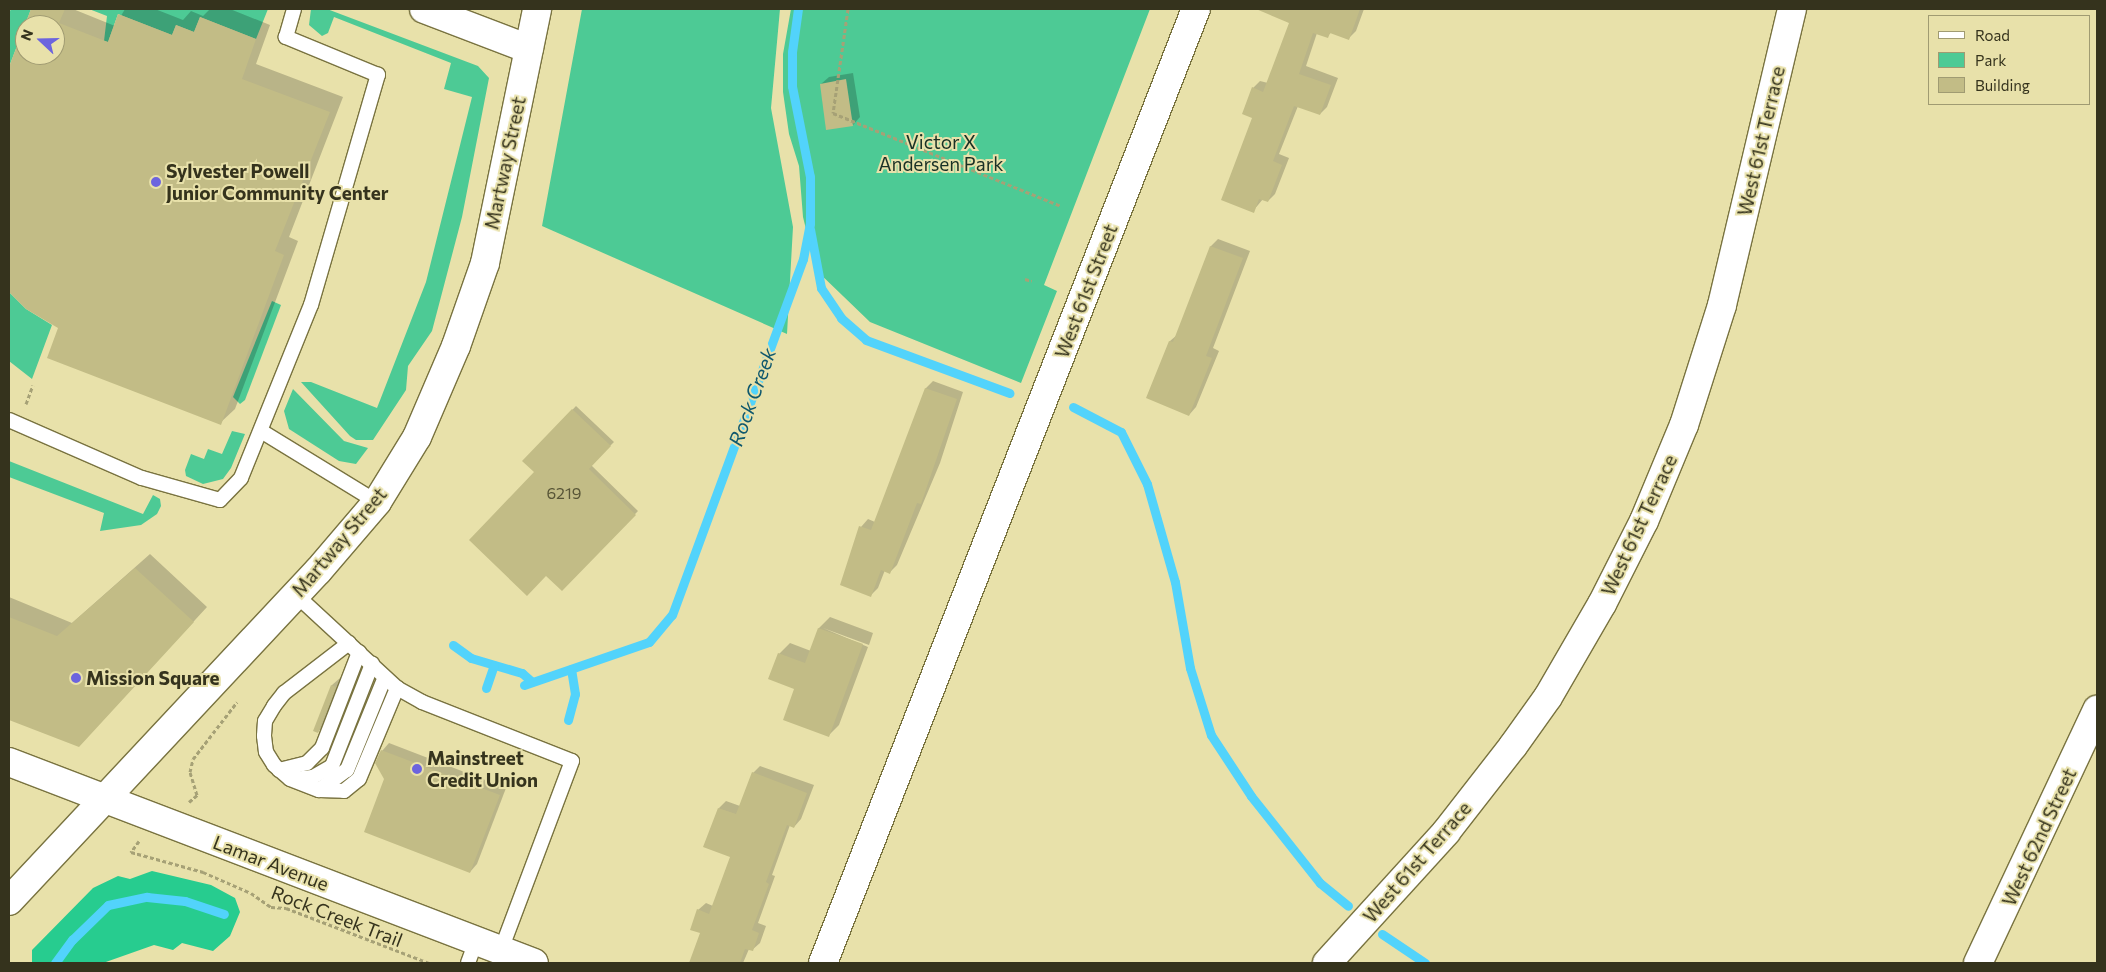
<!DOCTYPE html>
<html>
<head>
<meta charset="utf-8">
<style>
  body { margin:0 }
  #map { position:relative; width:2106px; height:972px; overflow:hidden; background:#e8e1aa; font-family:Commissioner,sans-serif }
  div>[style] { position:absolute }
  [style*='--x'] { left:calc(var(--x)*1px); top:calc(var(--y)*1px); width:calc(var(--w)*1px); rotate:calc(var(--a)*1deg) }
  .green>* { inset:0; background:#4dca95 }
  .forest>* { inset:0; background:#27cc8f }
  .shadow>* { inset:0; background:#0003 }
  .stream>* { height:9px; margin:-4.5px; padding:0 4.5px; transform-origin:4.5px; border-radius:4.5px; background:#52d3fb }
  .building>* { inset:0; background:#c2bc86 }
  .path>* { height:3px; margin-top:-1.5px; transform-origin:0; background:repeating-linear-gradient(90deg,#a6a176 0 4px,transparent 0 6.5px) }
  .roads { filter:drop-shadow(1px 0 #797340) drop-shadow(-1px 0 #797340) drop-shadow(0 1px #797340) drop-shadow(0 -1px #797340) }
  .lane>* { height:14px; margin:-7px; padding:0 7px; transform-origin:7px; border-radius:7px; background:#fff }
  .street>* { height:28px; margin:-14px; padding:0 14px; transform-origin:14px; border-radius:14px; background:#fff }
  .secondary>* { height:28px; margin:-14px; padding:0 14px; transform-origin:14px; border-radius:14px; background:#fff }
  .dots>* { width:14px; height:14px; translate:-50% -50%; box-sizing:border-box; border:2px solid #e8e1aa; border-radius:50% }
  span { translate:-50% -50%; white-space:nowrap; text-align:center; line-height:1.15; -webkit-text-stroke:4px #e8e1aa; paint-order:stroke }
  .number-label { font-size:16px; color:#585537 }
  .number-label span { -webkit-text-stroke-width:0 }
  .street-label { font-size:19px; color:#35331d }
  .park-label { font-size:19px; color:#193126 }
  .poi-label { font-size:19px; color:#35331d; font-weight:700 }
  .left { translate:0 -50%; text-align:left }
  .water-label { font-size:20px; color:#0f586d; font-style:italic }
  .frame { position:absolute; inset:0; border:10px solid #35331d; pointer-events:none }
  .legend { position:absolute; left:1928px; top:15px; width:162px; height:90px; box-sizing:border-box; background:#e8e1aa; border:1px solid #a09b72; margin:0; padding:6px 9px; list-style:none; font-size:15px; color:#35331d }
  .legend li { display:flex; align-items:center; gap:10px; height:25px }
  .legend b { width:25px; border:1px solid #a09b72 }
  .north { position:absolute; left:15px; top:15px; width:50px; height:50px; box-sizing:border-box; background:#e8e1aa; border:1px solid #a09b72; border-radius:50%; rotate:291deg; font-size:14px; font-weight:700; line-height:20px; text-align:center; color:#35331d }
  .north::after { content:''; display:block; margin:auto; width:18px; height:22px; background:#6c64de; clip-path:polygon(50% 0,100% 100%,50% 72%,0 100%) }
</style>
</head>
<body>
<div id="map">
  <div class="green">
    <i style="clip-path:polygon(11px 9px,31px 9px,9px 67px,9px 13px)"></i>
    <i style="clip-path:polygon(89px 9px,268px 9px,256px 39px,200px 17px,194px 32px,176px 25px,172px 35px,118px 14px,108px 42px,104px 41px,107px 16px)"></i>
    <i style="clip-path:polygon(311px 9px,327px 9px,478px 66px,489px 78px,462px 217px,432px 331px,408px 366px,406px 390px,373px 440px,356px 440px,350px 436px,301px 382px,311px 382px,377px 408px,426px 282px,472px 97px,444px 89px,451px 63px,334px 17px,328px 33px,322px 36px,309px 25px)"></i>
    <i style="clip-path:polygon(582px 9px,780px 9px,771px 108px,793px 227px,787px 334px,542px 226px)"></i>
    <i style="clip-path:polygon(791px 9px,1150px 9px,1044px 285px,1057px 291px,1021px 383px,870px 322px,816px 270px,803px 217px,799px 166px,789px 134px,783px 92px,783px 54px)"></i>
    <i style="clip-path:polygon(9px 292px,26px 309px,52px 325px,32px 379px,9px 361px)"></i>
    <i style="clip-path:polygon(272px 301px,281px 305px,245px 400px,240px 404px,233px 397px)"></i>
    <i style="clip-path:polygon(293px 389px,344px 441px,368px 448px,356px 464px,339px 461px,289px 429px,284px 411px)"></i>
    <i style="clip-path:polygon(232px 431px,245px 434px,231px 468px,223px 479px,203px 484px,186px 476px,185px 470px,191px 454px,204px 459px,208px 449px,222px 454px)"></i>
    <i style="clip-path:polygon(9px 461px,143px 514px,153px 495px,160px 499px,161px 506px,157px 514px,141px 525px,100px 531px,104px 513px,9px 477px)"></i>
  </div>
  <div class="forest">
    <i style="clip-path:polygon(152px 871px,211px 885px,235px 898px,240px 912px,230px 936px,213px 951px,182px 943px,173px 950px,154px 945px,103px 963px,32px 963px,32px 950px,93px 888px,118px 876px,130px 879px)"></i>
  </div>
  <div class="shadow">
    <i style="clip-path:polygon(33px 9px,73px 9px,115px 26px,125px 9px,155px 9px,183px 20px,191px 11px,203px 16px,210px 9px,230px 9px,270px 25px,256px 64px,343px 97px,289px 237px,298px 241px,235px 409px,220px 423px,26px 308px,9px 290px,9px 71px,25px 28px,25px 55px,55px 55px,55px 25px,26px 25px)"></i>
    <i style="clip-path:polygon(1286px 9px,1364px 9px,1356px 31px,1348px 39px,1332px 32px,1327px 36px,1317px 33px,1306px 66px,1338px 78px,1327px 107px,1320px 114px,1298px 106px,1279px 154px,1289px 158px,1275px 194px,1268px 201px,1263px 199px,1253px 211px,1253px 88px,1260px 81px,1268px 83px,1290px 23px,1282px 19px)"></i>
    <i style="clip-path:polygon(853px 73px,860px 117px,853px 125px,821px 84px,829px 77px)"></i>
    <i style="clip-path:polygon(1218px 239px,1250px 251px,1213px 348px,1219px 351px,1196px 407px,1189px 415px,1147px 397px,1170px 341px,1177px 335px,1211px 246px)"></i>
    <i style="clip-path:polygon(933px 381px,963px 392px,940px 463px,897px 565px,890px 572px,885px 570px,878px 588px,871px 595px,861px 527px,868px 519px,875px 522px,926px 388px)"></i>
    <i style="clip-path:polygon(576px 406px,614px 442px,591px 465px,638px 511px,562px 590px,536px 472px,524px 461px)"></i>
    <i style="clip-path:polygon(150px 554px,207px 607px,79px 746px,9px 718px,9px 597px,72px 623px)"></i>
    <i style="clip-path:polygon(830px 617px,873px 633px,869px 645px,823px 628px,868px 647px,839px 725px,828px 736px,796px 688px,779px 654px,790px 643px,811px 651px,819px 628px)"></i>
    <i style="clip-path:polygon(340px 678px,343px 679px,325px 724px,318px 732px,315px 730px,332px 685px)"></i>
    <i style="clip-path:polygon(389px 743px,506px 788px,477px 864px,470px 872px,386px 779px,382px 751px)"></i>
    <i style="clip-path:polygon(760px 766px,814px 785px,801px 819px,794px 827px,790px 825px,772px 875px,775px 876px,758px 923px,766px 926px,760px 943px,752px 950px,749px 949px,743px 963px,690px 963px,702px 932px,698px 910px,706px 903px,713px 906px,731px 856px,719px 808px,726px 801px,740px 806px,753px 773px)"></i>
  </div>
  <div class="stream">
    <i style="--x:810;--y:229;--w:60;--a:79.4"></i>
    <i style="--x:821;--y:288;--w:36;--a:56"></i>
    <i style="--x:841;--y:318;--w:33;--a:41"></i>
    <i style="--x:866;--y:340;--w:153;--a:20.3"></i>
    <i style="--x:1073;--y:407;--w:54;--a:27.5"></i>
    <i style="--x:1121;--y:432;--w:58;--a:63.4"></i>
    <i style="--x:1147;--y:484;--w:102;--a:74.1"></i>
    <i style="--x:1175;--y:582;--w:87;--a:80.1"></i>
    <i style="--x:1190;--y:668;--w:70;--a:72.6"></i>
    <i style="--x:1211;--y:735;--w:73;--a:56.7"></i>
    <i style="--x:1251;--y:796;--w:111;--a:51.6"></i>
    <i style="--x:1320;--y:883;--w:36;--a:39"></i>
    <i style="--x:453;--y:645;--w:22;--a:36"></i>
    <i style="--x:471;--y:658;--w:53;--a:16.4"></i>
    <i style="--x:522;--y:673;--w:13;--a:42"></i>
    <i style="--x:524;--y:685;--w:132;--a:-19"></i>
    <i style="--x:649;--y:642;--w:35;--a:-50"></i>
    <i style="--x:672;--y:615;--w:379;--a:-69.8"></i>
    <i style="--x:803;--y:259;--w:36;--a:-79"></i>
    <i style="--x:810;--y:224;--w:47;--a:-90"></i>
    <i style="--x:810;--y:177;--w:93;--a:-101.2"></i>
    <i style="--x:792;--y:86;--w:34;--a:-90"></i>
    <i style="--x:792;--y:52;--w:43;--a:-82.1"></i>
    <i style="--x:486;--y:688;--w:24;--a:-71"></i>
    <i style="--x:568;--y:720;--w:27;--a:-75"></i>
    <i style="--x:575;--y:694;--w:25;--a:-99"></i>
    <i style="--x:1382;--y:934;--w:52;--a:34"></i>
    <i style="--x:55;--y:963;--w:29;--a:-54"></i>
    <i style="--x:72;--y:940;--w:50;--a:-44.2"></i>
    <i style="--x:108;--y:905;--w:40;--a:-12"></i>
    <i style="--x:147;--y:897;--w:38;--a:6"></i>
    <i style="--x:185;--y:901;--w:41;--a:18.4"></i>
  </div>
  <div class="building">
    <i style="clip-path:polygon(evenodd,31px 9px,65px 9px,59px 23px,108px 42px,118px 14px,172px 35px,176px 25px,194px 32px,200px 17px,256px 39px,242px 79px,330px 112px,275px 251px,284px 255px,221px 425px,47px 358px,58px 328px,26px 309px,9px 292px,9px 67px,31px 9px,25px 25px,55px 25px,55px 55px,25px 55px,25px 25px)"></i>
    <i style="clip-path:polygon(1256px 9px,1360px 9px,1349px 40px,1330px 33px,1328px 38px,1313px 33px,1299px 74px,1331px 85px,1320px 115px,1294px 106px,1273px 161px,1282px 165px,1268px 202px,1259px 199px,1254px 213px,1221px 200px,1252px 118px,1242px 114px,1252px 87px,1263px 92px,1289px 23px)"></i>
    <i style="clip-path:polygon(846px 79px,853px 126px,826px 130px,820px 84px)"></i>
    <i style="clip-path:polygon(1210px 246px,1243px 258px,1206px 356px,1212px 358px,1189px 416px,1146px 398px,1169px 341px,1173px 342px)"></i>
    <i style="clip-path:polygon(925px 388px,957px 399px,921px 504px,917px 503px,890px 574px,881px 570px,871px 597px,840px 585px,859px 526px,871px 530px)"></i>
    <i style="clip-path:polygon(572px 409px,611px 446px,589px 469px,636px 515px,562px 591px,546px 576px,527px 596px,469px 540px,534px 472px,522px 461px)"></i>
    <i style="clip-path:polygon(135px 568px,194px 622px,79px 747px,9px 720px,9px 617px,57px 636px)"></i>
    <i style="clip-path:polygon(818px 628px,863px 644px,829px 737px,783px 720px,794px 689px,768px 679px,778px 653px,805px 663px)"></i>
    <i style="clip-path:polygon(331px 685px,336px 687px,318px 733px,313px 731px)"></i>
    <i style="clip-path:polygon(381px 750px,500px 795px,470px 873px,364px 832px,384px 779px,375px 763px)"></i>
    <i style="clip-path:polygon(752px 772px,807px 793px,794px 828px,787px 825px,766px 882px,769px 884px,752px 930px,759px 933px,753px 951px,745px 949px,740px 963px,689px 963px,700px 933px,690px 930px,697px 909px,709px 914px,730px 857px,703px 847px,718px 808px,736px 814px)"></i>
  </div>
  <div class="path">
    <i style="--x:848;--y:9;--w:105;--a:98.2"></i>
    <i style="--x:833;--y:113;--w:246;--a:22.2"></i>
    <i style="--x:1025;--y:279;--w:7;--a:16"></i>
    <i style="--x:26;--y:404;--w:20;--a:-70"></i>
    <i style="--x:189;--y:802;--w:11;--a:-41"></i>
    <i style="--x:197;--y:795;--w:24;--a:-107"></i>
    <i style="--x:190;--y:772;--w:13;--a:-77"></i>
    <i style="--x:193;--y:759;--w:72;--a:-52.3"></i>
    <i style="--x:139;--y:841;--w:14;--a:126"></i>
    <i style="--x:131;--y:852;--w:75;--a:15.5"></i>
    <i style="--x:203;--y:872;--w:52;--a:23.6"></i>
    <i style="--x:251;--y:893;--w:24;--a:35"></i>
    <i style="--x:271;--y:907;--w:15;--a:4"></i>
    <i style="--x:286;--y:908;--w:153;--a:21"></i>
  </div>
  <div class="roads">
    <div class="lane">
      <i style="--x:9;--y:420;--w:145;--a:23.6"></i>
      <i style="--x:142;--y:478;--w:81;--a:15.8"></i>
      <i style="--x:220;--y:500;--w:30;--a:-46"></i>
      <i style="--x:241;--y:478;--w:187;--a:-68"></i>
      <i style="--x:311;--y:305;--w:240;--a:-73.8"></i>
      <i style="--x:378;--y:75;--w:100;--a:-157.6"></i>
      <i style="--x:286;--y:37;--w:29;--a:-74"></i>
      <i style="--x:261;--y:431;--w:136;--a:31.5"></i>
      <i style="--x:295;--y:594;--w:139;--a:42.7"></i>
      <i style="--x:397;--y:688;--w:29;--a:29"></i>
      <i style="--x:422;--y:702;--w:161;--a:21.5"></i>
      <i style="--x:572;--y:761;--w:202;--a:110.6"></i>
      <i style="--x:349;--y:643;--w:82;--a:142.4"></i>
      <i style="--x:284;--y:693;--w:16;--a:128"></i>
      <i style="--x:274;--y:706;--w:17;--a:121"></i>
      <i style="--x:265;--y:721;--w:15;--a:94"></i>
      <i style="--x:264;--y:736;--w:16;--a:83"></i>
      <i style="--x:266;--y:752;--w:15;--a:58"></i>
      <i style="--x:274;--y:765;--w:21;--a:41"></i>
      <i style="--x:290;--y:779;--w:31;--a:21"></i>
      <i style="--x:319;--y:790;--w:25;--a:2"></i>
      <i style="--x:344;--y:791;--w:19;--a:-39"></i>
      <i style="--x:359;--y:779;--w:99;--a:-67.3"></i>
      <i style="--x:279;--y:770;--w:29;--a:-14"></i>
      <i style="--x:307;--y:763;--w:21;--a:-45"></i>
      <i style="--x:322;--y:748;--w:103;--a:-68.9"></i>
      <i style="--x:294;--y:779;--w:19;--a:-6"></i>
      <i style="--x:313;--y:777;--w:22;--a:-30"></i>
      <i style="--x:332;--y:766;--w:110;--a:-68.6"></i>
      <i style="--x:319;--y:790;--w:34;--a:-36"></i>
      <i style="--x:347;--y:770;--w:100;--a:-67.8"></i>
      <i style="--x:468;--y:963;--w:23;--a:-70"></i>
    </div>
    <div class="street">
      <i style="--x:424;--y:9;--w:112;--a:20.9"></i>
      <i style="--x:823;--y:963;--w:1024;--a:-68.65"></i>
      <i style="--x:1327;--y:963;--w:177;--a:-47.7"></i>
      <i style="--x:1446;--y:832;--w:109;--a:-52.1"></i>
      <i style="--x:1513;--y:746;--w:60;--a:-54.5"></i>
      <i style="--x:1548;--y:697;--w:108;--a:-59.9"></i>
      <i style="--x:1602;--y:604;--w:93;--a:-63.2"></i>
      <i style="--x:1644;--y:521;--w:104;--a:-67.4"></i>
      <i style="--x:1684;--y:425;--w:126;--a:-72.4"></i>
      <i style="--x:1722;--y:305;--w:304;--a:-76.7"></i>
      <i style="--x:1978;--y:963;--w:280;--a:-64.8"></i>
    </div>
    <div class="secondary">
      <i style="--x:9;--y:762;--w:562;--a:20.95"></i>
      <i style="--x:9;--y:901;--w:452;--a:-46.9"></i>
      <i style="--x:318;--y:571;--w:91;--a:-49.5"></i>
      <i style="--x:377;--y:502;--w:76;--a:-58.4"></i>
      <i style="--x:417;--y:437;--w:99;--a:-66.8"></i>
      <i style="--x:456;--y:346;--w:88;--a:-70.7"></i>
      <i style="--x:485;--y:263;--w:259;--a:-78.4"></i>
    </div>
  </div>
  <div class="dots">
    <i style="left:156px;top:182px;background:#6c64de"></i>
    <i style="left:76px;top:678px;background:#6c64de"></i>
    <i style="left:417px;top:769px;background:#6c64de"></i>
  </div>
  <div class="number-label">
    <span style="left:564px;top:493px">6219</span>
  </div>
  <div class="street-label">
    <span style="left:1761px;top:141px;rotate:-77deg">West 61st Terrace</span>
    <span style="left:505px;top:163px;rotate:-78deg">Martway Street</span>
    <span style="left:1086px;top:291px;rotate:-69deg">West 61st Street</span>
    <span style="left:1639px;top:525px;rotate:-65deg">West 61st Terrace</span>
    <span style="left:339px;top:542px;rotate:-50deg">Martway Street</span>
    <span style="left:2039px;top:837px;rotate:-65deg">West 62nd Street</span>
    <span style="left:1417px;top:862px;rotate:-49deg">West 61st Terrace</span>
    <span style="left:271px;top:863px;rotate:21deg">Lamar Avenue</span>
    <span style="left:337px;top:916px;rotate:21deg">Rock Creek Trail</span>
  </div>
  <div class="park-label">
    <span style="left:941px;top:153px">Victor X<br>Andersen Park</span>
  </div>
  <div class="poi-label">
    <span class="left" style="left:166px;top:182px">Sylvester Powell<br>Junior Community Center</span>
    <span class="left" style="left:86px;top:678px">Mission Square</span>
    <span class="left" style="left:427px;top:769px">Mainstreet<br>Credit Union</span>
  </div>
  <div class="water-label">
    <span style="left:752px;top:397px;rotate:-70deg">Rock Creek</span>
  </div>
  <div class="frame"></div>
  <ul class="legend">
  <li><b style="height:6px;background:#fff"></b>Road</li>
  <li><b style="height:14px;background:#4dca95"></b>Park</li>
  <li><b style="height:14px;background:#c2bc86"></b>Building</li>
  </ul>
  <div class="north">N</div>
</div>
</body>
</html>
